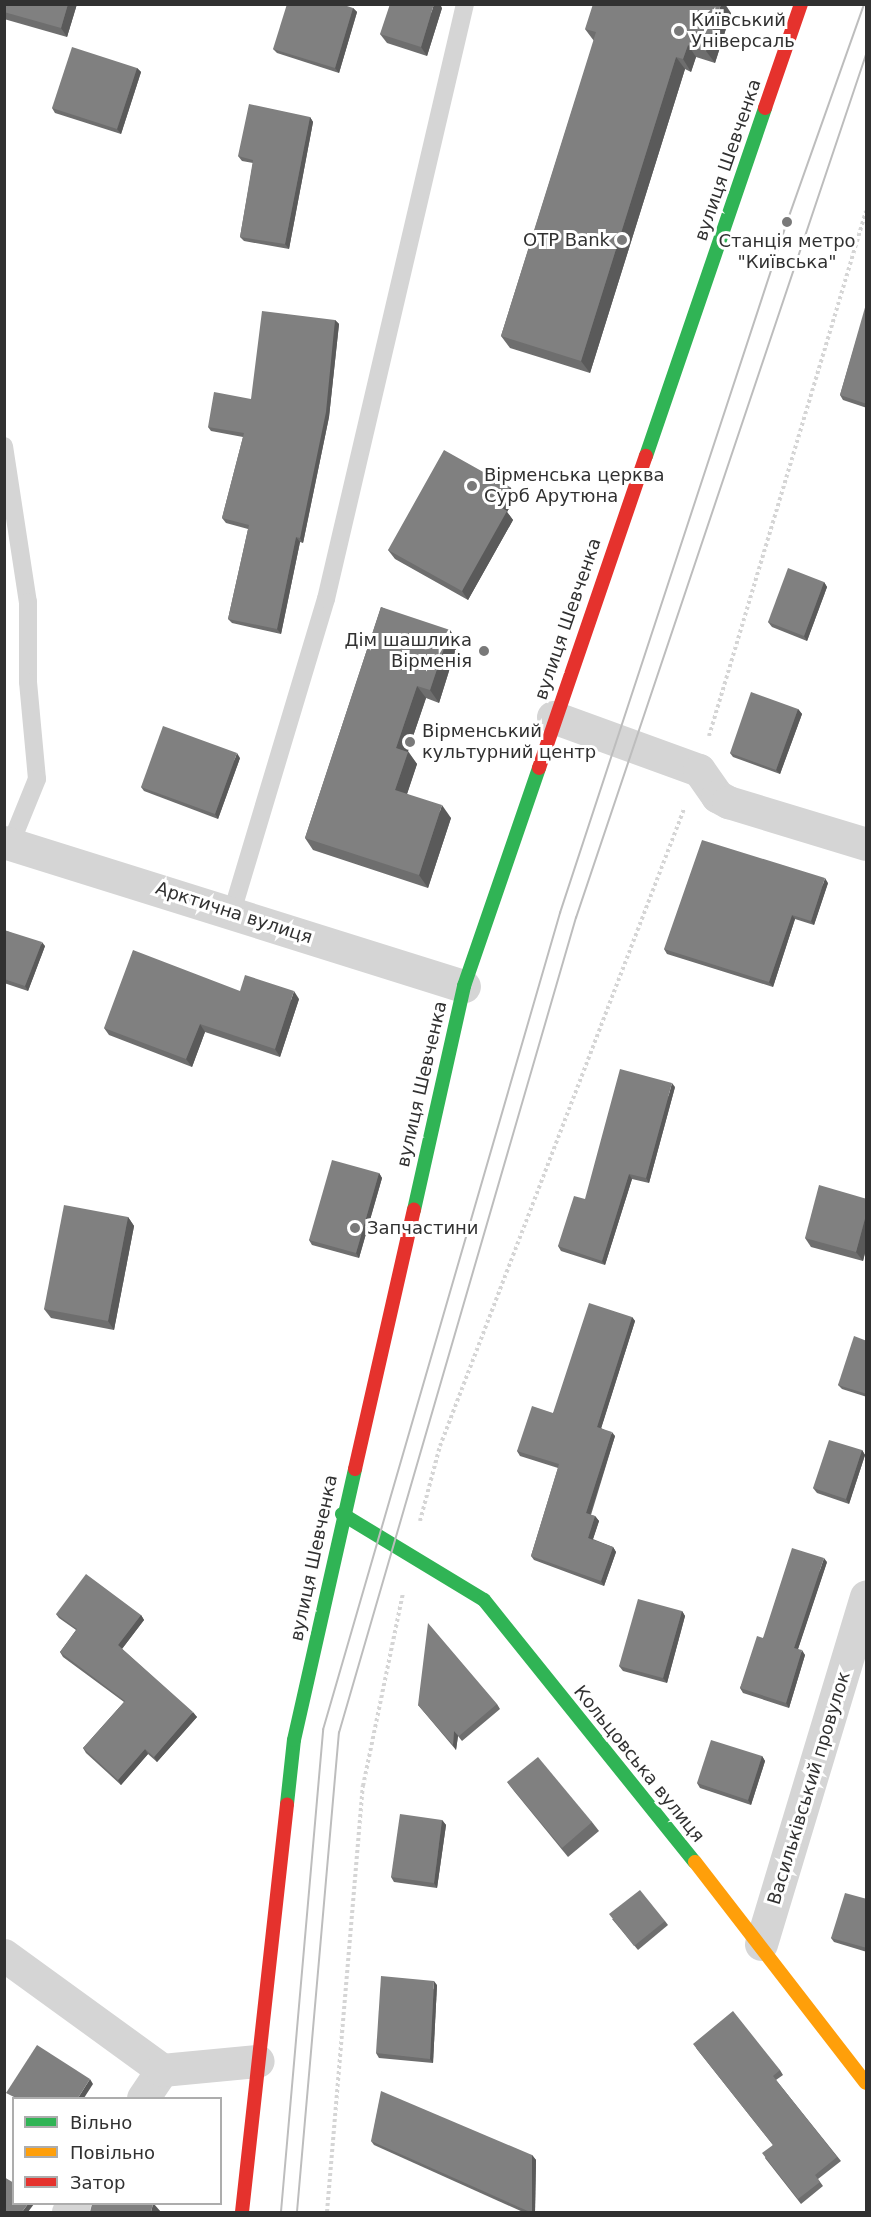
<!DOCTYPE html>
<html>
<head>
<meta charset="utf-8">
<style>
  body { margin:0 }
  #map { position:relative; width:871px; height:2217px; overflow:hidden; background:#fff; font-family:"DejaVu Sans",sans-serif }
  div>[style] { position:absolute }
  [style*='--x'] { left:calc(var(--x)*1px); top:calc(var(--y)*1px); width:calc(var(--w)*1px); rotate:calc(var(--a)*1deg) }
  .path>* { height:4px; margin-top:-2px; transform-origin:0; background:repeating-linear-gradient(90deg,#d5d5d5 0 3px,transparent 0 6px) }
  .lane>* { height:18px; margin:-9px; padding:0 9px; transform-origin:9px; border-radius:9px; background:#d5d5d5 }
  .street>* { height:33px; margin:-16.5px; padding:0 16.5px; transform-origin:16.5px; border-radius:16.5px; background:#d5d5d5 }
  .fast>* { height:14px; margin:-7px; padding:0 7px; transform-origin:7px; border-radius:7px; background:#30b455 }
  .slow>* { height:14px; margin:-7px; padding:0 7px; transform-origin:7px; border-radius:7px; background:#ff9f0a }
  .jam>* { height:14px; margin:-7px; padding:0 7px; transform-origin:7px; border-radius:7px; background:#e5322d }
  .tram>* { height:1.5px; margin:-0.75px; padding:0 0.75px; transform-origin:0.75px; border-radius:0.75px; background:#bdbdbd }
  .wall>* { inset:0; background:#6e6e6e }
  .shaded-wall>* { inset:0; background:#5a5a5a }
  .building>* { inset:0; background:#808080 }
  .dots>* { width:16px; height:16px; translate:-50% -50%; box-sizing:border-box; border:3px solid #fff; border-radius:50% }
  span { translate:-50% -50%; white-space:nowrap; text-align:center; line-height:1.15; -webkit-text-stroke:6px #fff; paint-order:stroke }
  .poi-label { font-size:18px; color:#313131 }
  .left { translate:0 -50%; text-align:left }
  .right { translate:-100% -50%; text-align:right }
  .street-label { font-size:18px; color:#313131 }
  .frame { position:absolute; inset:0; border:6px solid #313131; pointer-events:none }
  .legend { position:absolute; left:12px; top:2097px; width:210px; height:108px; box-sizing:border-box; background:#fff; border:2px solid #adadad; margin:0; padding:8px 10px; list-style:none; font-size:18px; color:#313131 }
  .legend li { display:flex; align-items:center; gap:12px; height:30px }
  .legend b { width:30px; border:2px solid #adadad }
</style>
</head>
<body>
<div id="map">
  <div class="path">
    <i style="--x:709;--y:736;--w:548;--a:-73.35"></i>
    <i style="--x:420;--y:1521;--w:78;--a:-75.1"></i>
    <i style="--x:440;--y:1446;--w:682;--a:-69.04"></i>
    <i style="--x:327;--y:2212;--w:428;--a:-85.2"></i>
    <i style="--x:363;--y:1786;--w:197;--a:-78.3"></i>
  </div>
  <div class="lane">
    <i style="--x:4;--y:446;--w:158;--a:81.3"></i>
    <i style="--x:28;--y:602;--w:80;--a:90"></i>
    <i style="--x:28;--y:682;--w:97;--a:84.7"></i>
    <i style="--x:37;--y:779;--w:69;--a:112.1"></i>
    <i style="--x:232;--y:912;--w:327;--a:-73.3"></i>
    <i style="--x:326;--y:599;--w:611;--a:-76.85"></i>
  </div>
  <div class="street">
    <i style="--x:553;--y:717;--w:155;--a:20"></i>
    <i style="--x:699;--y:770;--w:32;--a:55"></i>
    <i style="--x:717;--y:796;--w:13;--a:29"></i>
    <i style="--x:728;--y:802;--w:144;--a:16.9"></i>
    <i style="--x:4;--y:842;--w:482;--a:17.4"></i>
    <i style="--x:761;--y:1944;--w:363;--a:-73.2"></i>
    <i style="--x:4;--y:1955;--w:195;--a:36"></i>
    <i style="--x:143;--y:2098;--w:34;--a:-56"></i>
    <i style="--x:162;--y:2070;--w:96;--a:-5.4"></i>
    <i style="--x:68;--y:2212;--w:10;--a:-53"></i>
  </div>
  <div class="fast">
    <i style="--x:646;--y:456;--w:368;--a:-71.1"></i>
    <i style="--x:414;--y:1210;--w:230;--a:-77.4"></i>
    <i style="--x:464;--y:986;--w:231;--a:-71"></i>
    <i style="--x:342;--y:1514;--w:166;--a:31.2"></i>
    <i style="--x:484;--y:1600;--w:336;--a:51.2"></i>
    <i style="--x:287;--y:1804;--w:64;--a:-83.8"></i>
    <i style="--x:294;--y:1740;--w:278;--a:-77.3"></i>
  </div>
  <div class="slow">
    <i style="--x:695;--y:1862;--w:279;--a:52.3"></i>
  </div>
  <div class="jam">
    <i style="--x:765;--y:108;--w:110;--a:-70.9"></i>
    <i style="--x:539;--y:768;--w:330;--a:-71.1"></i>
    <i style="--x:355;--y:1469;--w:266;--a:-77.2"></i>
    <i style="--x:242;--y:2212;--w:410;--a:-83.7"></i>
  </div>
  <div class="tram">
    <i style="--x:281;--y:2212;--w:484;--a:-85"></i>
    <i style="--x:323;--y:1730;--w:851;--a:-73.82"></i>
    <i style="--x:560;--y:913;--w:727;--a:-71.81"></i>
    <i style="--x:787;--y:222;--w:231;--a:-70.5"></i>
    <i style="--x:297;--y:2212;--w:481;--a:-85"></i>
    <i style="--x:339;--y:1733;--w:849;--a:-73.79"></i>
    <i style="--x:576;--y:918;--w:910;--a:-71.43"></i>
  </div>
  <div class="wall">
    <i style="clip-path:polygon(4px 4px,77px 4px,67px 37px,4px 19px)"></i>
    <i style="clip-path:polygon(353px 8px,357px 12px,339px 73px,277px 53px,273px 49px)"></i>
    <i style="clip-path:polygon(442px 8px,427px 56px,387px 43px,380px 34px)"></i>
    <i style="clip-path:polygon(731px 13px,715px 63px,696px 57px,691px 72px,685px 69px,590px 373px,510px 348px,501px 336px,594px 41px,585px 29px)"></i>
    <i style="clip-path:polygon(137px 68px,141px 72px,121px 134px,55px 113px,52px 108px)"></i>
    <i style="clip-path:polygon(310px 117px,313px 122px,289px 249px,244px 241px,240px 237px,253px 163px,242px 161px,238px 156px)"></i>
    <i style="clip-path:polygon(867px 304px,867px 408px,843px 400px,840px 395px)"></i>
    <i style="clip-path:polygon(335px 320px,339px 324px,329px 417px,303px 543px,300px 542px,281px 634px,232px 623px,228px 619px,248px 529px,226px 523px,222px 518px,243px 437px,211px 431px,208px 427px,251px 399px)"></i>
    <i style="clip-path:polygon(510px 487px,516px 496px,507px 512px,513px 520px,468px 600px,395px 559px,388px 550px)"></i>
    <i style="clip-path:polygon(824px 582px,827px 587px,807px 641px,772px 627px,768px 622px)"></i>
    <i style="clip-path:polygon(381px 607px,458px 642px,439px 703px,426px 698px,408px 751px,417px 764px,407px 794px,451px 818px,428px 888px,313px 850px,305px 838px)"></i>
    <i style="clip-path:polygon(798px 709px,802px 714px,780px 774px,733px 757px,730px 753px)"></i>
    <i style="clip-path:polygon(240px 758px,218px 819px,144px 791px,141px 787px)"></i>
    <i style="clip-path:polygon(828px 883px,814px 925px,795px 919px,773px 987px,667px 954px,664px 949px)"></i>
    <i style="clip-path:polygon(4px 930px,45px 946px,28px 991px,4px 983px)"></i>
    <i style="clip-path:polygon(299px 999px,280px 1057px,205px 1032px,192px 1067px,109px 1035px,104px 1028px)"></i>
    <i style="clip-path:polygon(675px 1087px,649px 1183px,632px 1179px,605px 1265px,561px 1251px,558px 1246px)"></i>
    <i style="clip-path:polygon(379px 1173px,382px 1178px,359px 1258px,312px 1245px,309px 1240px)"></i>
    <i style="clip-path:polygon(867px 1199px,867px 1245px,863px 1261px,811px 1247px,805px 1238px)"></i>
    <i style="clip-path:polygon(128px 1217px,134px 1226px,114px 1330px,51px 1318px,44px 1309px)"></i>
    <i style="clip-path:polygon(632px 1317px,635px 1321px,601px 1428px,615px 1436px,591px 1515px,595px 1516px,599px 1521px,593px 1539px,613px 1547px,616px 1552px,604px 1586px,534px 1560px,531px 1556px,558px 1468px,520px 1456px,517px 1451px,553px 1413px)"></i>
    <i style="clip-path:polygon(867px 1341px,867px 1397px,842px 1389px,838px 1385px)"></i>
    <i style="clip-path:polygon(862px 1450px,865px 1455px,849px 1504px,817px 1493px,813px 1488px)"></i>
    <i style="clip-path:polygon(827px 1562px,798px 1649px,805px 1655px,789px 1708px,743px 1693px,740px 1688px,763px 1638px)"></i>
    <i style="clip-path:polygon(682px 1611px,685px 1616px,667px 1683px,623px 1671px,619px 1666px)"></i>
    <i style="clip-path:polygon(56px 1614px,141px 1615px,144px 1620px,122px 1649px,197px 1717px,157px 1762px,148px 1754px,121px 1785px,86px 1753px,83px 1748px,124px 1702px,63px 1657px,60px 1652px,76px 1630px,59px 1618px)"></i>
    <i style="clip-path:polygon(497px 1704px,500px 1709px,462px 1741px,458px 1736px,456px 1750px,418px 1705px)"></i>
    <i style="clip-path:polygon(762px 1756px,765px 1761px,751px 1805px,700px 1788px,697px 1783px)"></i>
    <i style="clip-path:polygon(507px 1782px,592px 1822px,599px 1831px,568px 1857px,514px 1791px)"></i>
    <i style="clip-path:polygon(442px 1820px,446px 1825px,437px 1888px,394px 1882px,391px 1877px)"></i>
    <i style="clip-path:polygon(867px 1899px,867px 1952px,834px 1942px,831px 1938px)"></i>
    <i style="clip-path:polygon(612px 1919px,665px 1921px,668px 1925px,638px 1950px)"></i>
    <i style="clip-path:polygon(437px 1985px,433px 2063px,379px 2058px,376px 2053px)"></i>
    <i style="clip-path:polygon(696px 2048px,780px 2070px,783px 2075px,776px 2080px,841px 2161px,818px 2179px,823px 2186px,801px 2204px,765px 2158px,773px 2145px)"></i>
    <i style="clip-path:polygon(371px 2141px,532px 2155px,536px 2160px,535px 2212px,523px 2212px,374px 2145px)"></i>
  </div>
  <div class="shaded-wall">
    <i style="clip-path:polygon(68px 4px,77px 4px,67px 37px,61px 28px)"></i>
    <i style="clip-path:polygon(434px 4px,440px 4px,442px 8px,427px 56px,421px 47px)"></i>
    <i style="clip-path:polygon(721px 4px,725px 4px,731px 13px,715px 63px,706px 51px)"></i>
    <i style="clip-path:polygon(353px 8px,357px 12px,339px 73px,335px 68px)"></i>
    <i style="clip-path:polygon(688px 45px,696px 57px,691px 72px,683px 59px)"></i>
    <i style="clip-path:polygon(676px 57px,685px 69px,590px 373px,581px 361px)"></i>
    <i style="clip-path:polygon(137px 68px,141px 72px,121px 134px,117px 129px)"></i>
    <i style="clip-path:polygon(310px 117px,313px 122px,289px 249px,285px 244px)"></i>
    <i style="clip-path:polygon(335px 320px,339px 324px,329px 417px,303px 543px,300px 538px)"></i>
    <i style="clip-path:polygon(510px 487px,516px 496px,507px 512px,513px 520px,468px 600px,462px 591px,499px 506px)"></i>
    <i style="clip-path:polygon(296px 537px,300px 542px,281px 634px,277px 629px)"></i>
    <i style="clip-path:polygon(824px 582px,827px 587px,807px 641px,804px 636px)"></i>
    <i style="clip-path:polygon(450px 630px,458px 642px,439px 703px,430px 690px)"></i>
    <i style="clip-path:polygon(417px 686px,426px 698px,405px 760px,396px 748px)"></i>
    <i style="clip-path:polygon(798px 709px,802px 714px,780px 774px,776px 770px)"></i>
    <i style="clip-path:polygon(408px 752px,417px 764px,404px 803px,395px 790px)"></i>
    <i style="clip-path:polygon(237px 753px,240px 758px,218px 819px,215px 814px)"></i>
    <i style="clip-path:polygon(442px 805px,451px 818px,428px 888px,419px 875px)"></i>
    <i style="clip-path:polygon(825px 878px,828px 883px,814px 925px,811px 921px)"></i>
    <i style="clip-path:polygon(792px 915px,795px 919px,773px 987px,769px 982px)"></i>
    <i style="clip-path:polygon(42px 942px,45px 946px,28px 991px,25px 986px)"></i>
    <i style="clip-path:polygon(294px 991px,299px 999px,280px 1057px,275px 1049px)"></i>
    <i style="clip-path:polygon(200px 1024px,205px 1032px,192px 1067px,186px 1059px)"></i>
    <i style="clip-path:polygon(672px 1083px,675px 1087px,649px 1183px,646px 1178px)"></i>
    <i style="clip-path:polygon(379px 1173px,382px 1178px,359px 1258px,356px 1253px)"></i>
    <i style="clip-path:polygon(629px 1174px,632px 1179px,605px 1265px,602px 1261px)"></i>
    <i style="clip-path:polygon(867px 1211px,867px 1245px,863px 1261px,856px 1252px)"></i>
    <i style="clip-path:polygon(128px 1217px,134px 1226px,114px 1330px,108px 1321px)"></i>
    <i style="clip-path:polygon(632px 1317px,635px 1321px,600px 1432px,597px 1427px)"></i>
    <i style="clip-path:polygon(612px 1432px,615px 1436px,589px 1518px,586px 1513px)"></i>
    <i style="clip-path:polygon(862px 1450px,865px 1455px,849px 1504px,846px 1499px)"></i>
    <i style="clip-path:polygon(595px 1516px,599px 1521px,592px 1542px,588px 1538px)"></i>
    <i style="clip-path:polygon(613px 1547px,616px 1552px,604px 1586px,601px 1581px)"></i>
    <i style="clip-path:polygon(824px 1558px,827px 1562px,797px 1652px,794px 1648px)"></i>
    <i style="clip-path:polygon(682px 1611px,685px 1616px,667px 1683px,663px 1678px)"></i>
    <i style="clip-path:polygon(141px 1615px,144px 1620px,121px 1650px,118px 1645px)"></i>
    <i style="clip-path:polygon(802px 1650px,805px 1655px,789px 1708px,786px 1703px)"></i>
    <i style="clip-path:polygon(193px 1712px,197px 1717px,157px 1762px,154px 1757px)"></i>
    <i style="clip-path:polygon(454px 1731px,458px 1736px,456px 1750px,453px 1745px)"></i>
    <i style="clip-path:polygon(145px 1749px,148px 1754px,121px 1785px,118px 1780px)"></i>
    <i style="clip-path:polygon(762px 1756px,765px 1761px,751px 1805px,748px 1800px)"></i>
    <i style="clip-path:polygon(442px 1820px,446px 1825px,437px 1888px,434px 1883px)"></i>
    <i style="clip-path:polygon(434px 1981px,437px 1985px,433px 2063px,430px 2059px)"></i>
    <i style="clip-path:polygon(90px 2079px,93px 2084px,84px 2098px,78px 2098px)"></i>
    <i style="clip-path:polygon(532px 2155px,536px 2160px,535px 2212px,532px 2212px)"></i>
    <i style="clip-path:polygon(28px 2204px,34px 2204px,28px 2212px,22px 2212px)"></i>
    <i style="clip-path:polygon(153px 2204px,154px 2204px,161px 2212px,151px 2212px)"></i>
  </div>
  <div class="building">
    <i style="clip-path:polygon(4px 4px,68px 4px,61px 28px,4px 12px)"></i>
    <i style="clip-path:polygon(287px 4px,341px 4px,353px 8px,335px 68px,273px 49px)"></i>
    <i style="clip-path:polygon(390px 4px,434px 4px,421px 47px,380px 34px)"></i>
    <i style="clip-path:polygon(593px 4px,721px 4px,706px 51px,688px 45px,683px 59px,676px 57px,581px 361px,501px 336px,596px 32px,585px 29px)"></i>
    <i style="clip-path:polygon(72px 47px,137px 68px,117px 129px,52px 108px)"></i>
    <i style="clip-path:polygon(249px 104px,310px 117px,285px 244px,240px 237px,253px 160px,238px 156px)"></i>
    <i style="clip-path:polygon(867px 304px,867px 404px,840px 395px,866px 304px)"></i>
    <i style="clip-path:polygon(262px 311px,335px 320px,326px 412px,300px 538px,296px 537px,277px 629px,228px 619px,249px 525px,222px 518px,244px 433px,208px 427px,214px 392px,251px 399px)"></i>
    <i style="clip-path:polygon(444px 450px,510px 487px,499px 506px,507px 511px,462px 591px,388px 550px)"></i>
    <i style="clip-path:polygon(788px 568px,824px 582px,804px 636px,768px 622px)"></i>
    <i style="clip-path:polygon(381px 607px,450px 630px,430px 690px,417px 686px,396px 748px,408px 752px,395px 790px,442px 805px,419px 875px,305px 838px)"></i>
    <i style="clip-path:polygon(751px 692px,798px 709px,776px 770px,730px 753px)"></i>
    <i style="clip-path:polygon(163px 726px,237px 753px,215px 814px,141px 787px)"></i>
    <i style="clip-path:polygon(702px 840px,825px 878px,811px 921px,792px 915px,769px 982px,664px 949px)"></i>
    <i style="clip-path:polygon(4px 930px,42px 942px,25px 986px,4px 979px)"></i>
    <i style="clip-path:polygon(133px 950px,240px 991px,245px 975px,294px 991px,275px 1049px,200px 1024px,186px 1059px,104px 1028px)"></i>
    <i style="clip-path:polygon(620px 1069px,672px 1083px,646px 1178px,629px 1174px,602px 1261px,558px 1246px,574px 1196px,585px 1199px)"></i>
    <i style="clip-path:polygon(332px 1160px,379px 1173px,356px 1253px,309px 1240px)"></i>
    <i style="clip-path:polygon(819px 1185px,867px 1199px,867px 1211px,856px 1252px,805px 1238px)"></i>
    <i style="clip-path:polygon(64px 1205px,128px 1217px,108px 1321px,44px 1309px)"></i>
    <i style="clip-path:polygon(589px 1303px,632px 1317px,597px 1427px,612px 1432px,586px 1513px,595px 1516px,588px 1538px,613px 1547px,601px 1581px,531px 1556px,559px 1464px,517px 1451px,532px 1406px,553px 1413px)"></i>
    <i style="clip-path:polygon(854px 1336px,867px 1341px,867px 1394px,838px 1385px)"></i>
    <i style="clip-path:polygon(829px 1440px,862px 1450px,846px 1499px,813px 1488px)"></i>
    <i style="clip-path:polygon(792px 1548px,824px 1558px,794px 1648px,802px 1650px,786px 1703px,740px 1688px,757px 1636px,763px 1638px)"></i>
    <i style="clip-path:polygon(86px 1574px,141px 1615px,118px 1645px,193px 1712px,154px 1757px,145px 1749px,118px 1780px,83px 1748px,125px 1701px,60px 1652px,77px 1629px,56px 1614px)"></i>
    <i style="clip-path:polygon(638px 1599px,682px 1611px,663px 1678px,619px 1666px)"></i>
    <i style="clip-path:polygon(428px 1623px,497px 1704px,459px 1736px,454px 1731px,453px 1745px,418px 1705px)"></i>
    <i style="clip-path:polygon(711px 1740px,762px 1756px,748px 1800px,697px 1783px)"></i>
    <i style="clip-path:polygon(538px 1757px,592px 1822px,562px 1848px,507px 1782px)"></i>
    <i style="clip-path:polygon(400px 1814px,442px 1820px,434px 1883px,391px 1877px)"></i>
    <i style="clip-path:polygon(640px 1890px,665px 1921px,634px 1946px,609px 1914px)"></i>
    <i style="clip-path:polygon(845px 1893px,867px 1899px,867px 1948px,831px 1938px)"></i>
    <i style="clip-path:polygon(381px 1976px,434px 1981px,430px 2059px,376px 2053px)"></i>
    <i style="clip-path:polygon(733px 2011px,780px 2070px,773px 2076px,837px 2157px,815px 2175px,820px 2182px,798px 2199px,762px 2153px,773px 2145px,693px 2044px)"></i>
    <i style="clip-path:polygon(37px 2045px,90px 2079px,78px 2098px,16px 2098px,6px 2093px)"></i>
    <i style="clip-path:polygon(381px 2091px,532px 2155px,532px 2212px,530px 2212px,371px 2141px)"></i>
    <i style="clip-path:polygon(4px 2177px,14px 2183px,14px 2204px,28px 2204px,22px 2212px,4px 2212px)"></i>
    <i style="clip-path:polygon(92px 2204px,153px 2204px,151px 2212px,90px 2212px)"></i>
  </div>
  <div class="dots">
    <i style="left:679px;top:31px;background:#797979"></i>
    <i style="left:787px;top:222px;background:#797979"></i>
    <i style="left:622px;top:240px;background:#797979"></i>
    <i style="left:472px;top:486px;background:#797979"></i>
    <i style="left:484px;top:651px;background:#797979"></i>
    <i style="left:410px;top:742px;background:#797979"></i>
    <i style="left:355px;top:1228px;background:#797979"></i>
  </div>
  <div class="poi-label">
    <span class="left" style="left:691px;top:31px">Київський<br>Універсаль</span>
    <span class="right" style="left:610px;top:240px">OTP Bank</span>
    <span style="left:787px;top:252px">Станція метро<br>"Київська"</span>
    <span class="left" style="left:484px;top:486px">Вірменська церква<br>Сурб Арутюна</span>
    <span class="right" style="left:472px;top:651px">Дім шашлика<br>Вірменія</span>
    <span class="left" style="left:422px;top:742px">Вірменський<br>культурний центр</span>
    <span class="left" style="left:367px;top:1228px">Запчастини</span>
  </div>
  <div class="street-label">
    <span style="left:728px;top:160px;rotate:-71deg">вулиця Шевченка</span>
    <span style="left:568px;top:619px;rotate:-71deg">вулиця Шевченка</span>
    <span style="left:234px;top:913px;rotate:18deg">Арктична вулиця</span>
    <span style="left:422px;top:1084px;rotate:-77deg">вулиця Шевченка</span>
    <span style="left:314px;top:1558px;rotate:-78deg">вулиця Шевченка</span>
    <span style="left:639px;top:1764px;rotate:51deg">Кольцовська вулиця</span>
    <span style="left:809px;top:1788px;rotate:-73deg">Васильківський провулок</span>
  </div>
  <div class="frame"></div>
  <ul class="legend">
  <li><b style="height:8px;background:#30b455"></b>Вільно</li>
  <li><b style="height:8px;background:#ff9f0a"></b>Повільно</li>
  <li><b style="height:8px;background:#e5322d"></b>Затор</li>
  </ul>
</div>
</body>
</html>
